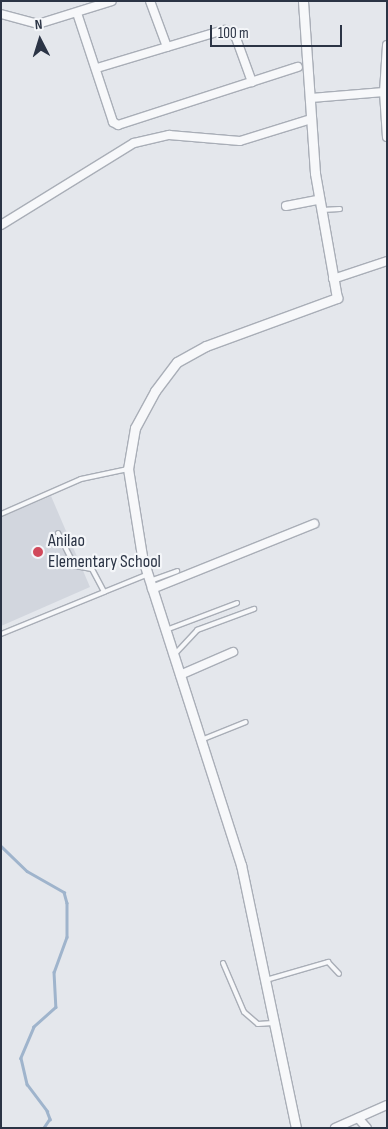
<!DOCTYPE html>
<html>
<head>
<meta charset="utf-8">
<style>
  body { margin:0 }
  #map { position:relative; width:388px; height:1129px; overflow:hidden; background:#e4e7ec; font-family:"Sofia Sans Condensed",sans-serif }
  div>[style] { position:absolute }
  [style*='--x'] { left:calc(var(--x)*1px); top:calc(var(--y)*1px); width:calc(var(--w)*1px); rotate:calc(var(--a)*1deg) }
  .built>* { inset:0; background:#d2d6de }
  .stream>* { height:2.5px; margin:-1.25px; padding:0 1.25px; transform-origin:1.25px; border-radius:1.25px; background:#9fb4cc }
  .roads { filter:drop-shadow(1px 0 #a9aeb7) drop-shadow(-1px 0 #a9aeb7) drop-shadow(0 1px #a9aeb7) drop-shadow(0 -1px #a9aeb7) }
  .service>* { height:4px; margin:-2px; padding:0 2px; transform-origin:2px; border-radius:2px; background:#f7f8fa }
  .minor>* { height:8px; margin:-4px; padding:0 4px; transform-origin:4px; border-radius:4px; background:#f7f8fa }
  .tertiary>* { height:9px; margin:-4.5px; padding:0 4.5px; transform-origin:4.5px; border-radius:4.5px; background:#f7f8fa }
  .dots>* { width:14px; height:14px; translate:-50% -50%; box-sizing:border-box; border:2px solid #f4f6f9; border-radius:50% }
  span { translate:-50% -50%; white-space:nowrap; text-align:center; line-height:1.15; -webkit-text-stroke:4.5px #f4f6f9; paint-order:stroke }
  .poi-label { font-size:18px; color:#2b3445 }
  .left { translate:0 -50%; text-align:left }
  .frame { position:absolute; inset:0; border:2px solid #2b3445; pointer-events:none }
  .north { position:absolute; left:15px; top:15px; width:50px; height:50px; -webkit-text-stroke:4px #f4f6f9; paint-order:stroke; rotate:355deg; font-size:14px; font-weight:700; line-height:20px; text-align:center; color:#2b3445 }
  .north::after { content:''; display:block; margin:auto; width:18px; height:22px; background:#2b3445; clip-path:polygon(50% 0,100% 100%,50% 72%,0 100%) }
  .scale { position:absolute; left:210px; top:25px; width:132px; height:22px; box-sizing:border-box; border:2px solid #2b3445; border-top:0; padding-left:6px; font-size:15px; line-height:18px; white-space:nowrap; color:#2b3445; -webkit-text-stroke:4px #f4f6f9; paint-order:stroke }
</style>
</head>
<body>
<div id="map">
  <div class="built">
    <i style="clip-path:polygon(51px 496px,90px 587px,1px 626px,1px 517px)"></i>
  </div>
  <div class="stream">
    <i style="--x:1;--y:846;--w:36;--a:44"></i>
    <i style="--x:27;--y:871;--w:43;--a:29.6"></i>
    <i style="--x:64;--y:892;--w:11;--a:75"></i>
    <i style="--x:67;--y:903;--w:34;--a:90"></i>
    <i style="--x:67;--y:937;--w:37;--a:110"></i>
    <i style="--x:54;--y:972;--w:35;--a:87"></i>
    <i style="--x:56;--y:1007;--w:30;--a:138"></i>
    <i style="--x:34;--y:1027;--w:34;--a:113"></i>
    <i style="--x:21;--y:1058;--w:27;--a:77"></i>
    <i style="--x:27;--y:1084;--w:34;--a:53"></i>
    <i style="--x:47;--y:1111;--w:9;--a:69"></i>
    <i style="--x:50;--y:1119;--w:11;--a:124"></i>
  </div>
  <div class="roads">
    <div class="service">
      <i style="--x:322;--y:210;--w:18;--a:-3"></i>
      <i style="--x:1;--y:514;--w:87;--a:-23.6"></i>
      <i style="--x:81;--y:479;--w:48;--a:-12"></i>
      <i style="--x:58;--y:533;--w:37;--a:63"></i>
      <i style="--x:75;--y:566;--w:17;--a:10"></i>
      <i style="--x:92;--y:569;--w:26;--a:62"></i>
      <i style="--x:104;--y:592;--w:45;--a:-22"></i>
      <i style="--x:150;--y:581;--w:29;--a:-20"></i>
      <i style="--x:166;--y:630;--w:76;--a:-20.8"></i>
      <i style="--x:1;--y:634;--w:111;--a:-22.2"></i>
      <i style="--x:175;--y:654;--w:33;--a:-47"></i>
      <i style="--x:197;--y:630;--w:61;--a:-20.2"></i>
      <i style="--x:201;--y:740;--w:48;--a:-21.8"></i>
      <i style="--x:223;--y:963;--w:53;--a:66.8"></i>
      <i style="--x:244;--y:1012;--w:18;--a:41"></i>
      <i style="--x:258;--y:1024;--w:15;--a:-4"></i>
      <i style="--x:266;--y:980;--w:65;--a:-16.2"></i>
      <i style="--x:328;--y:962;--w:16;--a:47"></i>
    </div>
    <div class="minor">
      <i style="--x:150;--y:1;--w:49;--a:69.7"></i>
      <i style="--x:77;--y:13;--w:115;--a:71.7"></i>
      <i style="--x:113;--y:122;--w:6;--a:31"></i>
      <i style="--x:118;--y:125;--w:189;--a:-17.9"></i>
      <i style="--x:1;--y:14;--w:38;--a:15"></i>
      <i style="--x:38;--y:24;--w:77;--a:-17.3"></i>
      <i style="--x:97;--y:68;--w:133;--a:-16.7"></i>
      <i style="--x:224;--y:30;--w:8;--a:14"></i>
      <i style="--x:232;--y:32;--w:7;--a:56"></i>
      <i style="--x:236;--y:38;--w:47;--a:70"></i>
      <i style="--x:384;--y:92;--w:45;--a:86.2"></i>
      <i style="--x:311;--y:98;--w:73;--a:-4.7"></i>
      <i style="--x:384;--y:92;--w:47;--a:-86.3"></i>
      <i style="--x:286;--y:206;--w:33;--a:-11"></i>
      <i style="--x:1;--y:225;--w:156;--a:-31.7"></i>
      <i style="--x:134;--y:143;--w:36;--a:-13"></i>
      <i style="--x:169;--y:135;--w:71;--a:4.8"></i>
      <i style="--x:240;--y:141;--w:74;--a:-17.2"></i>
      <i style="--x:333;--y:279;--w:57;--a:-18.4"></i>
      <i style="--x:152;--y:589;--w:175;--a:-21.9"></i>
      <i style="--x:180;--y:675;--w:58;--a:-23.5"></i>
      <i style="--x:358;--y:1118;--w:13;--a:48"></i>
      <i style="--x:335;--y:1128;--w:57;--a:-23.9"></i>
    </div>
    <div class="tertiary">
      <i style="--x:296;--y:1128;--w:269;--a:-101.8"></i>
      <i style="--x:241;--y:865;--w:324;--a:-107.8"></i>
      <i style="--x:142;--y:556;--w:88;--a:-99.1"></i>
      <i style="--x:128;--y:469;--w:42;--a:-80.3"></i>
      <i style="--x:135;--y:428;--w:42;--a:-61.6"></i>
      <i style="--x:155;--y:391;--w:36;--a:-53"></i>
      <i style="--x:177;--y:362;--w:33;--a:-29"></i>
      <i style="--x:206;--y:346;--w:140;--a:-20.1"></i>
      <i style="--x:337;--y:298;--w:127;--a:-100"></i>
      <i style="--x:315;--y:173;--w:172;--a:-94"></i>
    </div>
  </div>
  <div class="dots">
    <i style="left:38px;top:552px;background:#d1495b"></i>
  </div>
  <div class="poi-label">
    <span class="left" style="left:48px;top:552px">Anilao<br>Elementary School</span>
  </div>
  <div class="frame"></div>
  <div class="north">N</div>
  <div class="scale">100 m</div>
</div>
</body>
</html>
